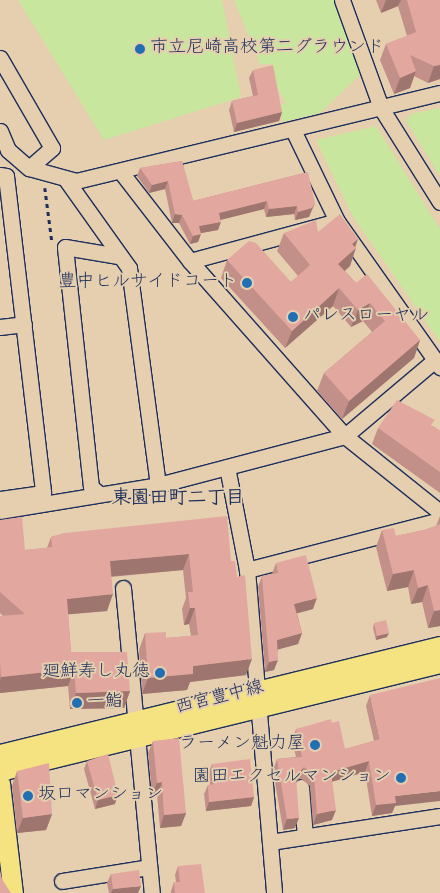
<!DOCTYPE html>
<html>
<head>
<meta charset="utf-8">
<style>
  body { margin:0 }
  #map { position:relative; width:440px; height:893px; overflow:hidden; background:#e6cfaf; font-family:"Gochi Hand","Klee One",sans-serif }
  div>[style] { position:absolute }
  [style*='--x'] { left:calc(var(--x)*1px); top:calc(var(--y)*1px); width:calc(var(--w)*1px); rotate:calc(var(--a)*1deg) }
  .green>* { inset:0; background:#c8e69d }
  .path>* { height:2.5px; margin-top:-1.25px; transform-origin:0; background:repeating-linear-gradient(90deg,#1b2f5e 0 4px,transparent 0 8px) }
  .roads { filter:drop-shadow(1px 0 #1b2f5e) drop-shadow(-1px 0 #1b2f5e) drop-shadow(0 1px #1b2f5e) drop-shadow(0 -1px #1b2f5e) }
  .minor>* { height:15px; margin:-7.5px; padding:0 7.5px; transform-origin:7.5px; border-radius:7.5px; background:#e6cfaf }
  .major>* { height:19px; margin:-9.5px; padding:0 9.5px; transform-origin:9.5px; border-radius:9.5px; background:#f5e381 }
  .wall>* { inset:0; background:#c29089 }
  .shaded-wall>* { inset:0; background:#9e766f }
  .building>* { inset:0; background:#e2a89f }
  .dots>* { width:14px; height:14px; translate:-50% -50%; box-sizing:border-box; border:2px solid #e6cfaf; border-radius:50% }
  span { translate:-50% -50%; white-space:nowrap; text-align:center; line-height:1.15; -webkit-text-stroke:4px #e6cfaf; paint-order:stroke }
  .poi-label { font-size:18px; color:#1b2f5e }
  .left { translate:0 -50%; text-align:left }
  .right { translate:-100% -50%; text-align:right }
  .street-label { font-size:18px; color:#1b2f5e }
  .neighbourhood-label { font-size:19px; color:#1b2f5e; font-weight:700 }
</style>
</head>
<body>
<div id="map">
  <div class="green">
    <i style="clip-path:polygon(18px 0,222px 0,241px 97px,104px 140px)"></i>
    <i style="clip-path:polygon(234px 0,334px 0,361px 74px,320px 113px,282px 122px,281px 105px,286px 103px,275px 84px,272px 64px,260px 64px)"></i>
    <i style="clip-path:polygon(440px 108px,440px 176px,406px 121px,411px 114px)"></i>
    <i style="clip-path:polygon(376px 126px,440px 229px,440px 342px,352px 215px,316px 140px)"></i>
  </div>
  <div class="path">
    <i style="--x:45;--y:188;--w:53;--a:82.5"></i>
  </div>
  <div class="roads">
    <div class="minor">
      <i style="--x:342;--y:0;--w:115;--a:70.1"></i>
      <i style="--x:381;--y:108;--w:111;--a:57.9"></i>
      <i style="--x:0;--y:58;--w:104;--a:60"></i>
      <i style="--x:52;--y:148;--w:30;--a:139"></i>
      <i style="--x:293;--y:130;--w:101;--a:64.2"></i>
      <i style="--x:337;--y:221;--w:179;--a:54.8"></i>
      <i style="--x:0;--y:131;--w:21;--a:67"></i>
      <i style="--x:8;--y:150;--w:28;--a:41"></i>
      <i style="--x:29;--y:168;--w:49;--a:15.5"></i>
      <i style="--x:76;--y:181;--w:374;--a:-13.6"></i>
      <i style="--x:121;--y:172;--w:113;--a:52.2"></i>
      <i style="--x:190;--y:261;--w:234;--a:48.5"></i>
      <i style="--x:345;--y:436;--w:122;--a:38.7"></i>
      <i style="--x:0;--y:175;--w:6;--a:9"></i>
      <i style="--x:6;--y:176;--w:319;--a:83.3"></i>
      <i style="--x:43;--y:493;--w:43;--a:172.1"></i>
      <i style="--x:67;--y:181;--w:107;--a:54.5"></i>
      <i style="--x:129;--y:268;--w:219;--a:82.4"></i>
      <i style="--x:190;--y:261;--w:152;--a:-15.2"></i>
      <i style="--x:0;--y:327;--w:24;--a:-7"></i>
      <i style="--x:227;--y:467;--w:105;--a:79"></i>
      <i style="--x:247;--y:570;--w:324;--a:85.2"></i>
      <i style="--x:98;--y:493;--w:9;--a:-139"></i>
      <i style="--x:91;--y:487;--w:241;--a:-96.2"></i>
      <i style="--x:65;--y:247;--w:54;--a:9.6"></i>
      <i style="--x:0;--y:511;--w:160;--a:-9.3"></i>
      <i style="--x:158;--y:485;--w:193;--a:-14.7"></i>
      <i style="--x:345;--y:436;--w:118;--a:-40.2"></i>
      <i style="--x:247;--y:570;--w:199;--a:-14.5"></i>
      <i style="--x:123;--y:588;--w:306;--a:84.6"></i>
      <i style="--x:301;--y:787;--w:50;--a:85.4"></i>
      <i style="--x:270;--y:842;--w:172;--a:-8.7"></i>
      <i style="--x:62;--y:881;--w:88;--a:-9.1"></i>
    </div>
    <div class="major">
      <i style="--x:0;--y:754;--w:453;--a:-13.8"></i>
      <i style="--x:0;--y:771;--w:453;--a:-13.8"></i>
      <i style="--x:0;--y:783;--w:111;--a:83.3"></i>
    </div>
  </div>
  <div class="wall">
    <i style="clip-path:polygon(376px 0,440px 0,440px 79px,428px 83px,414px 76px,410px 88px,394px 94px,380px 60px,386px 44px,407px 36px,398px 6px,381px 13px)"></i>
    <i style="clip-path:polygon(253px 70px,282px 112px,279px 121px,234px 132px,229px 110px,232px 101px,253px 96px,249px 78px)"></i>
    <i style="clip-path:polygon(182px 161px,193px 201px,308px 172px,309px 217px,295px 220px,294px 214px,266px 217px,264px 209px,220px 220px,218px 230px,201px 233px,198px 242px,190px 244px,179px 223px,172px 223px,165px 189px,149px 193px,137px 176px,140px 168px)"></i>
    <i style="clip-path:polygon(318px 232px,358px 239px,350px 266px,345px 271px,356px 283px,420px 340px,414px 358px,342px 419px,317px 391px,324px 373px,372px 332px,363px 321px,351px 327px,333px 306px,285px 348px,221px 278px,227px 260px,291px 282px,298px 276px,277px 251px,284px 233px)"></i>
    <i style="clip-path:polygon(433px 426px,440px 431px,440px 493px,372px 444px,378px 428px)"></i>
    <i style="clip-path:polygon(440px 516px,440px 626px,428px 628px,422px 602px,411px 604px,408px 587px,387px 591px,376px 547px,382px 530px,396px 536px,424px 530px,436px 526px)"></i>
    <i style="clip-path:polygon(0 520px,25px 550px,47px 548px,51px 537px,65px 533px,231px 561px,246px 675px,190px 682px,187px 690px,142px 694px,139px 650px,145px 633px,166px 638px,191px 636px,189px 624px,184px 625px,182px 609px,186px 598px,183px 570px,111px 577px,107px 611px,68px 614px,71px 652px,130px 691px,124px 708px,70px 709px,68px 686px,0 693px,0 616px,3px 616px,0 613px)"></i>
    <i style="clip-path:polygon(276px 563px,313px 609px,297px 613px,302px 633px,298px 644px,278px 649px,274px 670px,265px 672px,258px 587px,262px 576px,272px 574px)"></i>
    <i style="clip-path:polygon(374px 623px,387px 637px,376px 640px,373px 628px)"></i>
    <i style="clip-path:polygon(370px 695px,395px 806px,392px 813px,372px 816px,365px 772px,332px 782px,332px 820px,313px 825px,310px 786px,300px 778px,296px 782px,295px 828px,283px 830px,273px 770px,277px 759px,296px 757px,292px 740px,296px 729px,332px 723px,345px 749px,374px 741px,366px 706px)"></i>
    <i style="clip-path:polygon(153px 741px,186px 813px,181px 826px,160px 828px,157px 795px,152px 795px,148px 753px)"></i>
    <i style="clip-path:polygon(87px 761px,115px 804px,95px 809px,84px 769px)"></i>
    <i style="clip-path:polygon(212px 764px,254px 797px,251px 806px,206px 811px,204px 794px,208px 785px,210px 785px,209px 772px)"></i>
    <i style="clip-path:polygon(17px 771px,52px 814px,46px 830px,17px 833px,12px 786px)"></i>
    <i style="clip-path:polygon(178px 866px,205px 893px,171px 893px,171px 891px,174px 882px,176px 882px,175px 875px)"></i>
    <i style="clip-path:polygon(111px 874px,138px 893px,109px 893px,107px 883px)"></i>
  </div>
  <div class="shaded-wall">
    <i style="clip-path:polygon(386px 0,401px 0,398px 6px,381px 13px)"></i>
    <i style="clip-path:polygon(440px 65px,440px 79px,428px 83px,434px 66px)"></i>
    <i style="clip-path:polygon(416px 71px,410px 88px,394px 94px,400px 78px)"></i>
    <i style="clip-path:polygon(282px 112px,279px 121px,234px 132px,237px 123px)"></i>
    <i style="clip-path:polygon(168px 181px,165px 189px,149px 193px,152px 185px)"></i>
    <i style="clip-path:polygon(267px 201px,264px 209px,216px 221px,219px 213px)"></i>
    <i style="clip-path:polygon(315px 203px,309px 217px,295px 220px,298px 212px)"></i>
    <i style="clip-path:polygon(297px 206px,294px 214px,266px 217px,269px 209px)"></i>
    <i style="clip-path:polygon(175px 214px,182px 215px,179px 223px,172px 223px)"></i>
    <i style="clip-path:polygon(221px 222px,218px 230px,196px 234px,199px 226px)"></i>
    <i style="clip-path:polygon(201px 234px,198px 242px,190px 244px,193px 236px)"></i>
    <i style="clip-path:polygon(358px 239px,353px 251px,356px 248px,350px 266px,332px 282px,338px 264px,352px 244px)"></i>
    <i style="clip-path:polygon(339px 288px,333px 306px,285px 348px,292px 331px)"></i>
    <i style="clip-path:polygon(370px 303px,363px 321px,351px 327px,358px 310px)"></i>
    <i style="clip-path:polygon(420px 340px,414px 358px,342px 419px,349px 401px)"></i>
    <i style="clip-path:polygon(189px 554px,183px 570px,104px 577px,110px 561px)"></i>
    <i style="clip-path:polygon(414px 570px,408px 587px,387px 591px,393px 574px)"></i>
    <i style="clip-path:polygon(428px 585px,422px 602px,411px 604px,418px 588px)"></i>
    <i style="clip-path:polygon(113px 594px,107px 611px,61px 615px,67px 599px)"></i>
    <i style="clip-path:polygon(317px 598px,313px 609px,291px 615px,294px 604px)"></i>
    <i style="clip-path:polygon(190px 608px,195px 608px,189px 624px,184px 625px)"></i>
    <i style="clip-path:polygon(440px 610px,440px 626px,428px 628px,434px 611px)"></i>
    <i style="clip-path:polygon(302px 633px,298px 644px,273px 651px,277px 640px)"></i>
    <i style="clip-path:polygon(389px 633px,387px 637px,376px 640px,377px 636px)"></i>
    <i style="clip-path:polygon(252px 659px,246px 675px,190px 682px,187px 690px,142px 694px,148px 678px,193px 666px)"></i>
    <i style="clip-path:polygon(278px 660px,274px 670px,265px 672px,269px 662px)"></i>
    <i style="clip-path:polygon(74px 669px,68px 686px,0 693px,0 681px,1px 677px)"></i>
    <i style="clip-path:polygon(130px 691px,124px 708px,70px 709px,76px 693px)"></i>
    <i style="clip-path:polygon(369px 761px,365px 772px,327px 783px,331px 772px)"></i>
    <i style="clip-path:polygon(304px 767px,300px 778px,292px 787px,296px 776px)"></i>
    <i style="clip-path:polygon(162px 782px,157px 795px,152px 795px,157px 783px)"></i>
    <i style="clip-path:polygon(440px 791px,440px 801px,395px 806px,392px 813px,372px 816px,376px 805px,395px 796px)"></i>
    <i style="clip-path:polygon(118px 795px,115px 804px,95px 809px,98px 800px)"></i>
    <i style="clip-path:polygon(254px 797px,251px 806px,206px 811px,209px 802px)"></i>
    <i style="clip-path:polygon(336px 810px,332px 820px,313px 825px,317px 814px)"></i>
    <i style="clip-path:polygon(186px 813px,181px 826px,160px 828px,164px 815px)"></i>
    <i style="clip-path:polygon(52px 814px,46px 830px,17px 833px,23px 818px)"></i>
    <i style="clip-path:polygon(299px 818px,295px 828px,283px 830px,287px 819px)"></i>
    <i style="clip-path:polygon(141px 886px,138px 893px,111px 893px,113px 889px)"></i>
  </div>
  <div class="building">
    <i style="clip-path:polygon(407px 0,440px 0,440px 65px,434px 66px,410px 55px,416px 71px,400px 78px,386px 44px,416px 32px)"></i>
    <i style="clip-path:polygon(273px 65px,282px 112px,237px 123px,232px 101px,258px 95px,253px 70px)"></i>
    <i style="clip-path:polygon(182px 161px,193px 201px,308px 172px,315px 203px,312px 208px,298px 212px,297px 206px,269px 209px,267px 201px,219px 213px,221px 222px,199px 226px,201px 234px,193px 236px,182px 215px,175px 214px,168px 181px,152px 185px,140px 168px)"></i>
    <i style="clip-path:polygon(340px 214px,358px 239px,352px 244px,356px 248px,338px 264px,356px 283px,367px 274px,420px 340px,349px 401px,324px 373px,385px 321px,370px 303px,358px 310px,339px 288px,292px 331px,227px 260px,249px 241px,256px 243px,291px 282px,310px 265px,284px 233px,316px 220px,318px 232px)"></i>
    <i style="clip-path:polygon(397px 400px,435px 420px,431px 425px,440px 431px,440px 472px,378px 428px)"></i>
    <i style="clip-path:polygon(227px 516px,231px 561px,235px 561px,237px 577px,245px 575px,252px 659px,193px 666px,193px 674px,148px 678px,145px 633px,166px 632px,166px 638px,198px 635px,195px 608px,190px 608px,188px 592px,193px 592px,189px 554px,110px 561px,113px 594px,67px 599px,71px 652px,127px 652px,130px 691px,76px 693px,74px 669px,1px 677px,0 662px,0 616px,25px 614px,0 592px,0 520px,22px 517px,25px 550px,52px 547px,51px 537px,65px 533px)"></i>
    <i style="clip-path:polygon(440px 524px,440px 610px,434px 611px,428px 585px,418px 588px,414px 570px,393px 574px,382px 530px,394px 528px,396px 536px,424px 530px)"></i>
    <i style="clip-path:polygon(306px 555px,317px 598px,294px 604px,302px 633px,277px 640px,278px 660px,269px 662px,262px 576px,278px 573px,276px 563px)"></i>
    <i style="clip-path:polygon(386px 620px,389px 633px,377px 636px,374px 623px)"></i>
    <i style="clip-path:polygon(440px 678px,440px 791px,395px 796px,396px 803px,376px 805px,369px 761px,331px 772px,336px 810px,317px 814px,314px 775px,304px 767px,296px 776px,299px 818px,287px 819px,277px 759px,302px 757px,296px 729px,331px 719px,332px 723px,339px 721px,345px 749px,380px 739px,370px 695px)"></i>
    <i style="clip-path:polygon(179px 738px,186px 813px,164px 815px,162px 782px,157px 783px,153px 741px)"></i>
    <i style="clip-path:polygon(108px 754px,118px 795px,98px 800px,87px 761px)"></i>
    <i style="clip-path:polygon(250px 759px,254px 797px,209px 802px,208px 785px,215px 784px,212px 764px)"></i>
    <i style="clip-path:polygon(49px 763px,52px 814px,23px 818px,17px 771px)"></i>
    <i style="clip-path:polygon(201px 864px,205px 893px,175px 893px,174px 882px,180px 882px,178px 866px)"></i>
    <i style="clip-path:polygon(0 870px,2px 879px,11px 893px,0 893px)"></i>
    <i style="clip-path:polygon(139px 870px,141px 886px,113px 889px,111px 874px)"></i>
  </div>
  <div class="dots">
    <i style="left:140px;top:49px;background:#1f6fb2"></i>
    <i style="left:247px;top:283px;background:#1f6fb2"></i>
    <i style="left:293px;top:317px;background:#1f6fb2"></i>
    <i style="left:160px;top:673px;background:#1f6fb2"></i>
    <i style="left:77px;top:703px;background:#1f6fb2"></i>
    <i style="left:315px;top:745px;background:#1f6fb2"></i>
    <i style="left:401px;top:778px;background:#1f6fb2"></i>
    <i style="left:28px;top:796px;background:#1f6fb2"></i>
  </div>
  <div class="poi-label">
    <span class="left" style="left:150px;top:49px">市立尼崎高校第二グラウンド</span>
    <span class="right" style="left:237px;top:283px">豊中ヒルサイドコート</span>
    <span class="left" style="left:303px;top:317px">パレスローヤル</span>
    <span class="right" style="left:150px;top:673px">廻鮮寿し丸徳</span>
    <span class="left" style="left:87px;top:703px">一鮨</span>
    <span class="right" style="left:305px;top:745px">ラーメン魁力屋</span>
    <span class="right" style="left:391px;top:778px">園田エクセルマンション</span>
    <span class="left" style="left:38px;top:796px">坂口マンション</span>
  </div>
  <div class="street-label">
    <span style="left:220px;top:699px;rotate:-14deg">西宮豊中線</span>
  </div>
  <div class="neighbourhood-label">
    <span style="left:178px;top:500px">東園田町二丁目</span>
  </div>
</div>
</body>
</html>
